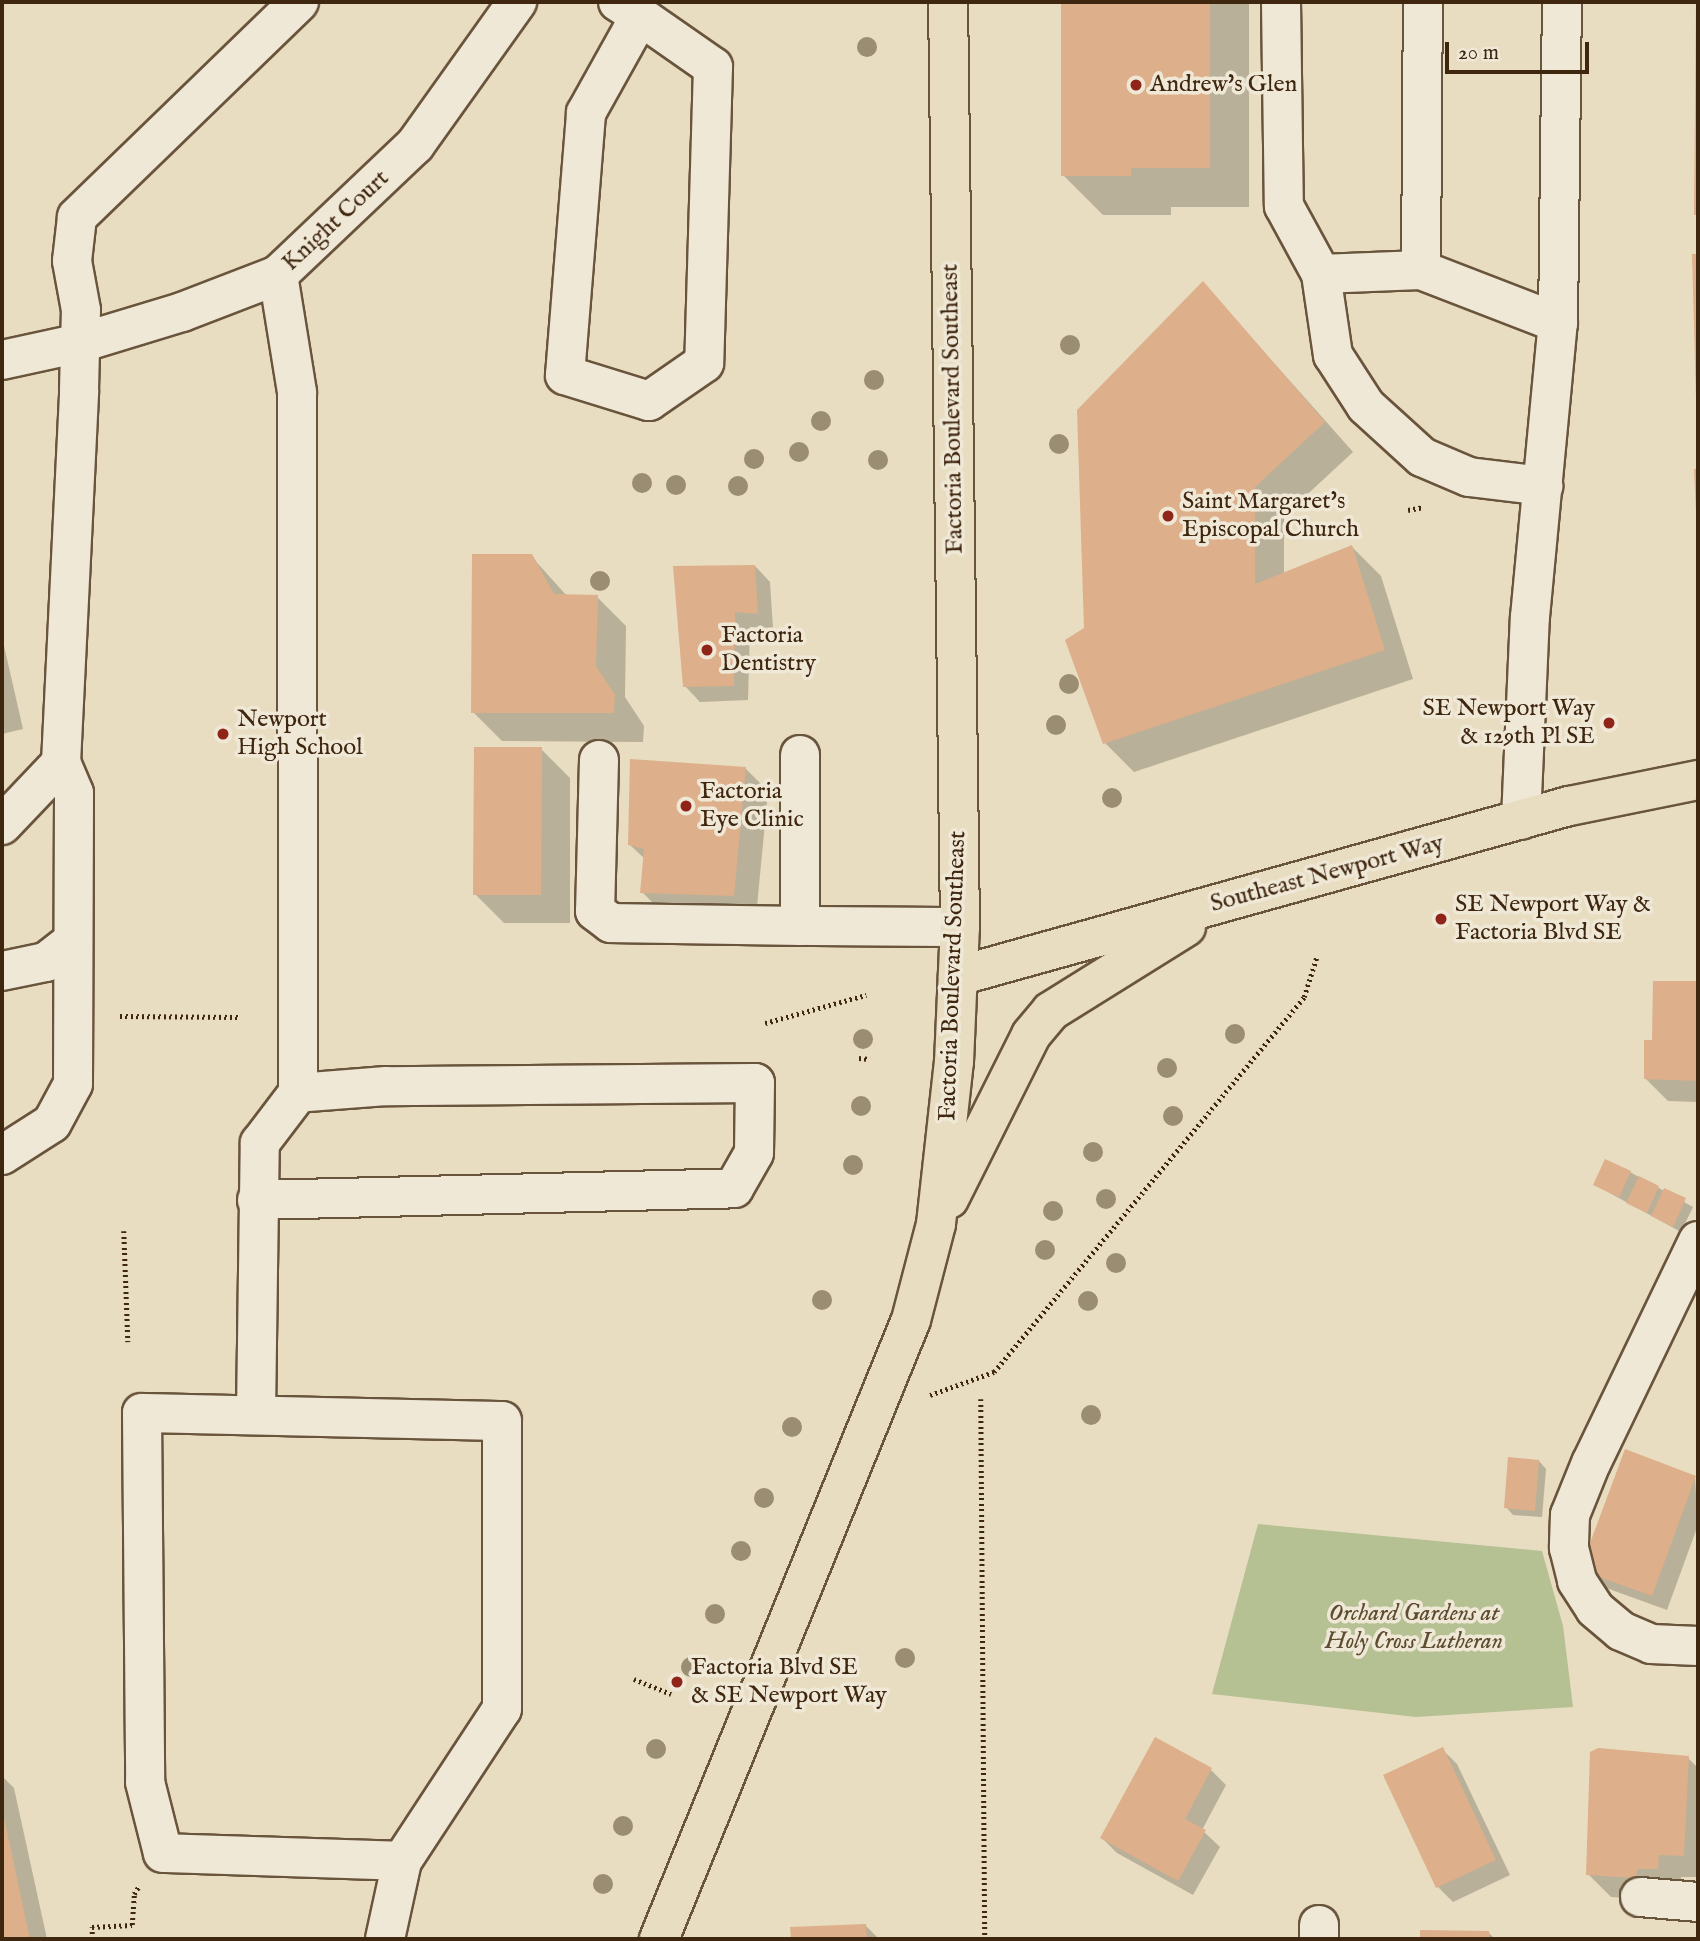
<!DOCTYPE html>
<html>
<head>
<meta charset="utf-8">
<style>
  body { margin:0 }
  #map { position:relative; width:1700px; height:1941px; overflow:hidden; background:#e8dcc1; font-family:"IM FELL English",serif }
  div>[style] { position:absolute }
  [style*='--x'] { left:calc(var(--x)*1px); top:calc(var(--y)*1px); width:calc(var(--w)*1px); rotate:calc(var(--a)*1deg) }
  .green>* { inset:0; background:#b5c093 }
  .shadow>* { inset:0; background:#0003 }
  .building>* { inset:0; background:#ddaf8a }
  .path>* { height:4.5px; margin-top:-2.25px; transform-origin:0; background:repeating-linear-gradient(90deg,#3f260f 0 2px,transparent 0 5.5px) }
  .roads { filter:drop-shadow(2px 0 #69543c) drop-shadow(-2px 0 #69543c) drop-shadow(0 2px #69543c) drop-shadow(0 -2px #69543c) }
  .minor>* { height:38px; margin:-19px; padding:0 19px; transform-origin:19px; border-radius:19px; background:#f0e8d7 }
  .major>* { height:38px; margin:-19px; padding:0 19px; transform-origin:19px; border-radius:19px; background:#e8dcc1 }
  .trees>* { width:20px; height:20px; margin:-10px; border-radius:50%; background:#9b8d71 }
  .dots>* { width:19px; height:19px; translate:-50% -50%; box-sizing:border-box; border:4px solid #f0e8d7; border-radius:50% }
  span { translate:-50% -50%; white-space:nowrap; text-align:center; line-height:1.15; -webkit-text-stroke:7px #f0e8d7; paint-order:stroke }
  .poi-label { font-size:24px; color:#3f260f }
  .left { translate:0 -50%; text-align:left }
  .right { translate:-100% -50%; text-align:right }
  .street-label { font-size:24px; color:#3f260f }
  .park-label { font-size:24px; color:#5c4c30; font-style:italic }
  .frame { position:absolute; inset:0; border:4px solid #3f260f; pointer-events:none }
  .scale { position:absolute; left:1445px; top:42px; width:144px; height:32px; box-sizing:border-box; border:4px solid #3f260f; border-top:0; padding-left:9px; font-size:21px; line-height:24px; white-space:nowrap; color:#3f260f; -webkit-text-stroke:5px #f0e8d7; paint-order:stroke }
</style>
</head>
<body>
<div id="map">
  <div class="green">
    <i style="clip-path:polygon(1258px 1524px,1542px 1551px,1563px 1626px,1573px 1707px,1416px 1717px,1212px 1694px)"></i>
  </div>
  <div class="shadow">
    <i style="clip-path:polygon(1063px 2px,1249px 2px,1249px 207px,1171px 207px,1171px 215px,1103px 215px,1063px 175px)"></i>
    <i style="clip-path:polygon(1697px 2px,1698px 2px,1698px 216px,1696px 214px)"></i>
    <i style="clip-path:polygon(1694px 256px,1698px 256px,1698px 513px,1698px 512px)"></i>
    <i style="clip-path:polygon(1203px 283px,1353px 452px,1284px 516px,1284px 574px,1352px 547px,1381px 576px,1413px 679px,1134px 772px,1105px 743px,1086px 629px)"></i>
    <i style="clip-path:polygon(531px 556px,567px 596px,597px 597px,626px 626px,625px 697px,644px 726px,643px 742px,502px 741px,473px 712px)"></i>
    <i style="clip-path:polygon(755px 566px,770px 582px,773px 628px,750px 627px,748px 700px,700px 702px,685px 686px)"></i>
    <i style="clip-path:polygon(2px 637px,23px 729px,2px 734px)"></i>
    <i style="clip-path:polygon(541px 749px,570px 778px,570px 923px,504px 923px,475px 894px)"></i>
    <i style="clip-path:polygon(745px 768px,768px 791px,756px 917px,665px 915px,642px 892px,645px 859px,630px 845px)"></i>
    <i style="clip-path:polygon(1655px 983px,1698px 983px,1698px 1102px,1668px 1101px,1646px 1079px,1654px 1041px)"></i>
    <i style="clip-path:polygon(1630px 1172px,1693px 1207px,1681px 1232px,1595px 1185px)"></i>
    <i style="clip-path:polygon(1539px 1461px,1546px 1469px,1542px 1517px,1513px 1515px,1506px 1507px)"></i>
    <i style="clip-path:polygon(1695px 1477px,1698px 1525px,1667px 1610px,1598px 1585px,1582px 1570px)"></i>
    <i style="clip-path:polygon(1442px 1749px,1457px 1764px,1510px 1875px,1453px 1902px,1438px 1887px)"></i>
    <i style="clip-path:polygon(1688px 1758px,1698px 1768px,1698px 1877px,1681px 1877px,1680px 1891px,1658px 1900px,1611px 1897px,1588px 1874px)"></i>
    <i style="clip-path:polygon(1211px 1770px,1226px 1785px,1202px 1830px,1220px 1847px,1193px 1895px,1117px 1853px,1102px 1838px)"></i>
    <i style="clip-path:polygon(2px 1776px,14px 1788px,47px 1939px,2px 1939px)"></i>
    <i style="clip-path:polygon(866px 1926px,879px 1939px,794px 1939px,792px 1928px)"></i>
    <i style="clip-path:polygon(1422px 1932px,1489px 1933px,1495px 1939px,1421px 1939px)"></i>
  </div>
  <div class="building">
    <i style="clip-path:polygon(1061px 2px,1210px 2px,1210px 168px,1131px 168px,1131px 176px,1061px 176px)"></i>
    <i style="clip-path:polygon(1696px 2px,1698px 2px,1698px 215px,1694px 215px)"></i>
    <i style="clip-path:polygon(1692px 254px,1698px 254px,1698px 398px,1696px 398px)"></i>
    <i style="clip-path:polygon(1203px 281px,1325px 422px,1255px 487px,1255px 584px,1352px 545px,1385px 650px,1103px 744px,1065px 640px,1084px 628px,1077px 410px)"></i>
    <i style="clip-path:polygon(1694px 469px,1698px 469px,1698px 511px,1696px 511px)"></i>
    <i style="clip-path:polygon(472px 554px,532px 554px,554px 594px,598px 595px,596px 666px,615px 695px,614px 713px,471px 713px)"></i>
    <i style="clip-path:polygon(755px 565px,758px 614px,735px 612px,734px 686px,683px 687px,673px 566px)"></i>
    <i style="clip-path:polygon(474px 747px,542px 747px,541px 895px,473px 895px)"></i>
    <i style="clip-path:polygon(630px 759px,746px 767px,734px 896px,640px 893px,644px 849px,628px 845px)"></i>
    <i style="clip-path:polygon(1653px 981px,1698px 981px,1698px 1081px,1644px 1079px,1644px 1040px,1652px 1040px)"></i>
    <i style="clip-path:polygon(1605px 1159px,1631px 1171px,1619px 1197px,1593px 1185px)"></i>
    <i style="clip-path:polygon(1639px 1176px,1659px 1186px,1647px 1213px,1626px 1203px)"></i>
    <i style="clip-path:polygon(1664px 1188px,1686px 1198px,1673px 1227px,1651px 1216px)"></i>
    <i style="clip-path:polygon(1625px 1449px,1696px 1476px,1652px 1596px,1580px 1570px)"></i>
    <i style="clip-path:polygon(1508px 1457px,1539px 1460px,1535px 1511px,1504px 1508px)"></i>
    <i style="clip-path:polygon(1155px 1737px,1212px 1768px,1185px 1819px,1206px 1830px,1178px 1881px,1100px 1838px)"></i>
    <i style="clip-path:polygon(1443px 1747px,1496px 1860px,1436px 1888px,1383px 1775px)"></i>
    <i style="clip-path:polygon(1598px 1748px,1689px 1756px,1684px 1856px,1659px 1855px,1658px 1869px,1637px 1869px,1636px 1878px,1586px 1875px,1590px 1752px)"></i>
    <i style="clip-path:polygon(3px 1813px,30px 1939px,2px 1939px)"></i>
    <i style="clip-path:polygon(866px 1924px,867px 1939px,791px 1939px,790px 1927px)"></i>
    <i style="clip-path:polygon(1420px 1930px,1489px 1931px,1489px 1939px,1420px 1939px)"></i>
  </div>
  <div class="path">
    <i style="--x:1408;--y:510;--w:16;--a:-11"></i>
    <i style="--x:120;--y:1016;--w:118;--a:0.5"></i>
    <i style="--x:765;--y:1023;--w:105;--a:-15.5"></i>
    <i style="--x:859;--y:1058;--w:11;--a:5"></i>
    <i style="--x:124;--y:1231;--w:111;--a:87.9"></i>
    <i style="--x:930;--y:1395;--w:68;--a:-19.8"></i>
    <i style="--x:994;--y:1372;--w:487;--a:-50.4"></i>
    <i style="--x:1304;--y:997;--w:43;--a:-72.4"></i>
    <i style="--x:981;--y:1399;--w:540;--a:89.58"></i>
    <i style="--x:634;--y:1679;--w:40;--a:22"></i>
    <i style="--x:92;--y:1939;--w:12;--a:-90"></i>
    <i style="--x:92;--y:1927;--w:40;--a:-2.9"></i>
    <i style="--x:132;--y:1925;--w:31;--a:-86"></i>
    <i style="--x:134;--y:1894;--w:9;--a:-58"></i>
  </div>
  <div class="roads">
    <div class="minor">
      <i style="--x:618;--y:2;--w:26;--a:32"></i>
      <i style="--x:640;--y:16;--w:89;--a:34.9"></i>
      <i style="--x:713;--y:67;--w:296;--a:91.7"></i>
      <i style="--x:704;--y:363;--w:67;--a:145.4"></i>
      <i style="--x:649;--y:401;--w:88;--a:-162.8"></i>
      <i style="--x:565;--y:375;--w:263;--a:-85.4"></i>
      <i style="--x:586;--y:113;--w:111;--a:-60.9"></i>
      <i style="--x:1281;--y:2;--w:204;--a:89.2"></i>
      <i style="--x:1284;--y:206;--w:77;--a:61.4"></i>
      <i style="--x:1321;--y:274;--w:82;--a:81.6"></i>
      <i style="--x:1333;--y:355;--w:61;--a:57.1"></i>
      <i style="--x:1366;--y:406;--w:76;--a:42.3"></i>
      <i style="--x:1422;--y:457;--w:51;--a:23.1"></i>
      <i style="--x:1469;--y:477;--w:75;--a:6.9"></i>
      <i style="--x:1421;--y:270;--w:268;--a:-89.6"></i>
      <i style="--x:1321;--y:274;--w:100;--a:-2.3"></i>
      <i style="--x:1421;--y:270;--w:147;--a:21.1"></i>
      <i style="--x:2;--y:360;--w:80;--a:-12.3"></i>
      <i style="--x:80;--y:343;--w:107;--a:-16.9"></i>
      <i style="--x:182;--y:312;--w:103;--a:-21.1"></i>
      <i style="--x:278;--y:275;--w:189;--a:-43.5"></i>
      <i style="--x:415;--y:145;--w:176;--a:-54.5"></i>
      <i style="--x:800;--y:755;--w:171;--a:90"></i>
      <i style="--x:800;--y:926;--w:160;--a:0.4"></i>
      <i style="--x:599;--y:760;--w:151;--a:91.5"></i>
      <i style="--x:595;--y:911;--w:20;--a:37"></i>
      <i style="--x:611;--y:923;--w:189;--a:0.9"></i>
      <i style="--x:1521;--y:820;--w:203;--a:-87.5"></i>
      <i style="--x:1530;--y:617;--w:295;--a:-84.6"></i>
      <i style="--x:1558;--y:323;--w:321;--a:-89.3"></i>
      <i style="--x:2;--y:825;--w:86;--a:-46.4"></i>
      <i style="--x:61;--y:763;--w:373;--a:-87.2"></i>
      <i style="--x:79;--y:390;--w:80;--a:-88.6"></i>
      <i style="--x:81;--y:310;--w:50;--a:-100.4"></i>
      <i style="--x:72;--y:261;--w:44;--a:-83.5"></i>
      <i style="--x:77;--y:217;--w:309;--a:-44.1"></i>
      <i style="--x:2;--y:971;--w:45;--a:-11.6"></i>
      <i style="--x:46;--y:962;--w:33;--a:-38"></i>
      <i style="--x:2;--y:1155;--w:59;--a:-32.6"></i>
      <i style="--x:52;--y:1123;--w:44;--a:-61.7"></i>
      <i style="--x:73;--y:1084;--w:291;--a:-89.8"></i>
      <i style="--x:74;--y:793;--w:33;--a:-113"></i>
      <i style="--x:257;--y:1200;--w:477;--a:-1.4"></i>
      <i style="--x:734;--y:1188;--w:40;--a:-60.3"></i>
      <i style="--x:754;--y:1153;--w:70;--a:-89.2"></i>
      <i style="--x:755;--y:1083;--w:369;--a:179.5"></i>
      <i style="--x:386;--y:1086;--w:88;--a:175.5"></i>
      <i style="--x:1698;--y:1241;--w:246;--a:115.7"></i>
      <i style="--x:1591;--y:1463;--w:56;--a:112"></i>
      <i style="--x:1570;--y:1515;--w:33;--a:92"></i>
      <i style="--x:1569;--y:1548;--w:34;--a:76"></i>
      <i style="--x:1577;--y:1581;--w:33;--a:57"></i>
      <i style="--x:1595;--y:1609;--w:34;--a:40"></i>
      <i style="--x:1621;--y:1631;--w:33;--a:23"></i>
      <i style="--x:1651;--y:1644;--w:47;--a:2.4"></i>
      <i style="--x:256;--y:1414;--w:271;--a:-89.2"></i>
      <i style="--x:260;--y:1143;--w:63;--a:-52.8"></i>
      <i style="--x:298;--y:1093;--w:701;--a:-90.08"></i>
      <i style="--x:297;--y:392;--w:119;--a:-99.2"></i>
      <i style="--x:1640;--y:1897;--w:58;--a:4.9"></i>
      <i style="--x:1319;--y:1925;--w:14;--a:90"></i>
      <i style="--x:385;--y:1939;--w:80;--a:-77.7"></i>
      <i style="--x:402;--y:1861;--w:182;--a:-56.7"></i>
      <i style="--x:502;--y:1709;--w:288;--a:-90"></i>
      <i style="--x:502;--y:1421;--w:360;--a:-178.7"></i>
      <i style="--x:142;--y:1413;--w:369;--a:89.5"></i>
      <i style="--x:145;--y:1782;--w:73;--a:75.8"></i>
      <i style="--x:163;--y:1853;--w:239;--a:1.9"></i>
    </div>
    <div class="major">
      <i style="--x:958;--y:976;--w:634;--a:-15.55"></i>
      <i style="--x:1569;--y:806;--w:132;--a:-11.4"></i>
      <i style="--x:949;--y:1199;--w:183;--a:-63.4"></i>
      <i style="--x:1031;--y:1035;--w:31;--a:-50"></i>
      <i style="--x:1051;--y:1011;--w:159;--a:-31.9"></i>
      <i style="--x:659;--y:1939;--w:668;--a:-67.85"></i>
      <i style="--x:911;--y:1320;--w:99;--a:-75.4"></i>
      <i style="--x:936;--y:1224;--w:163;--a:-83.7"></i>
      <i style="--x:954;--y:1062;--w:135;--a:-87.5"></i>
      <i style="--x:960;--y:927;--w:925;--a:-90.74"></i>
    </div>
  </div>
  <div class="trees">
    <i style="left:867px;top:47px"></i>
    <i style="left:1070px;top:345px"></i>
    <i style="left:874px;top:380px"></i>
    <i style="left:821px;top:421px"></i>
    <i style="left:1059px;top:444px"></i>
    <i style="left:799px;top:452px"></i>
    <i style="left:754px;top:459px"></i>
    <i style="left:878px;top:460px"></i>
    <i style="left:642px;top:483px"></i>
    <i style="left:676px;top:485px"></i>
    <i style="left:738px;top:486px"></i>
    <i style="left:600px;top:581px"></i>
    <i style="left:1069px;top:684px"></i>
    <i style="left:1056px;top:725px"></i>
    <i style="left:1112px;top:798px"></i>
    <i style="left:1235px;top:1034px"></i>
    <i style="left:863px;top:1039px"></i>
    <i style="left:1167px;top:1068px"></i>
    <i style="left:861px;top:1106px"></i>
    <i style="left:1173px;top:1116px"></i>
    <i style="left:1093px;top:1152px"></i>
    <i style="left:853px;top:1165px"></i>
    <i style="left:1106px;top:1199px"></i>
    <i style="left:1053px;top:1211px"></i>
    <i style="left:1045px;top:1250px"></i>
    <i style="left:1116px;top:1263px"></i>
    <i style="left:822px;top:1300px"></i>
    <i style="left:1088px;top:1301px"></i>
    <i style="left:1091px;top:1415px"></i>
    <i style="left:792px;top:1427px"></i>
    <i style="left:764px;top:1498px"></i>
    <i style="left:741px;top:1551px"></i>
    <i style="left:715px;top:1614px"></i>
    <i style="left:905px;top:1658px"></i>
    <i style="left:691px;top:1667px"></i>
    <i style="left:656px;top:1749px"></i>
    <i style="left:623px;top:1826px"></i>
    <i style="left:603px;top:1884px"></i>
  </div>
  <div class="dots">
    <i style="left:1136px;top:85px;background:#8f2418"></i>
    <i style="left:1168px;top:516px;background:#8f2418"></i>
    <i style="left:707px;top:650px;background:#8f2418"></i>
    <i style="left:1609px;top:723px;background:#8f2418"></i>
    <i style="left:223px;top:734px;background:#8f2418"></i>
    <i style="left:686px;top:806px;background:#8f2418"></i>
    <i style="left:1441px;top:919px;background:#8f2418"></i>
    <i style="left:677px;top:1682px;background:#8f2418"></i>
  </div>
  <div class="poi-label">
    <span class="left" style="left:1150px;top:85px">Andrew's Glen</span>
    <span class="left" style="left:1182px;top:516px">Saint Margaret's<br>Episcopal Church</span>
    <span class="left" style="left:721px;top:650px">Factoria<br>Dentistry</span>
    <span class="right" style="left:1595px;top:723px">SE Newport Way<br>&amp; 129th Pl SE</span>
    <span class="left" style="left:237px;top:734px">Newport<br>High School</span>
    <span class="left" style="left:700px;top:806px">Factoria<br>Eye Clinic</span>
    <span class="left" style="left:1455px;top:919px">SE Newport Way &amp;<br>Factoria Blvd SE</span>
    <span class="left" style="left:691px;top:1682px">Factoria Blvd SE<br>&amp; SE Newport Way</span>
  </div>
  <div class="street-label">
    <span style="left:336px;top:221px;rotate:-43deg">Knight Court</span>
    <span style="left:953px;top:409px;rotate:-91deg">Factoria Boulevard Southeast</span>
    <span style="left:1327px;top:874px;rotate:-15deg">Southeast Newport Way</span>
    <span style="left:953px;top:976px;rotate:-88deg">Factoria Boulevard Southeast</span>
  </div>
  <div class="park-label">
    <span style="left:1414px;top:1628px">Orchard Gardens at<br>Holy Cross Lutheran</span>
  </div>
  <div class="frame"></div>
  <div class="scale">20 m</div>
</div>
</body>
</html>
